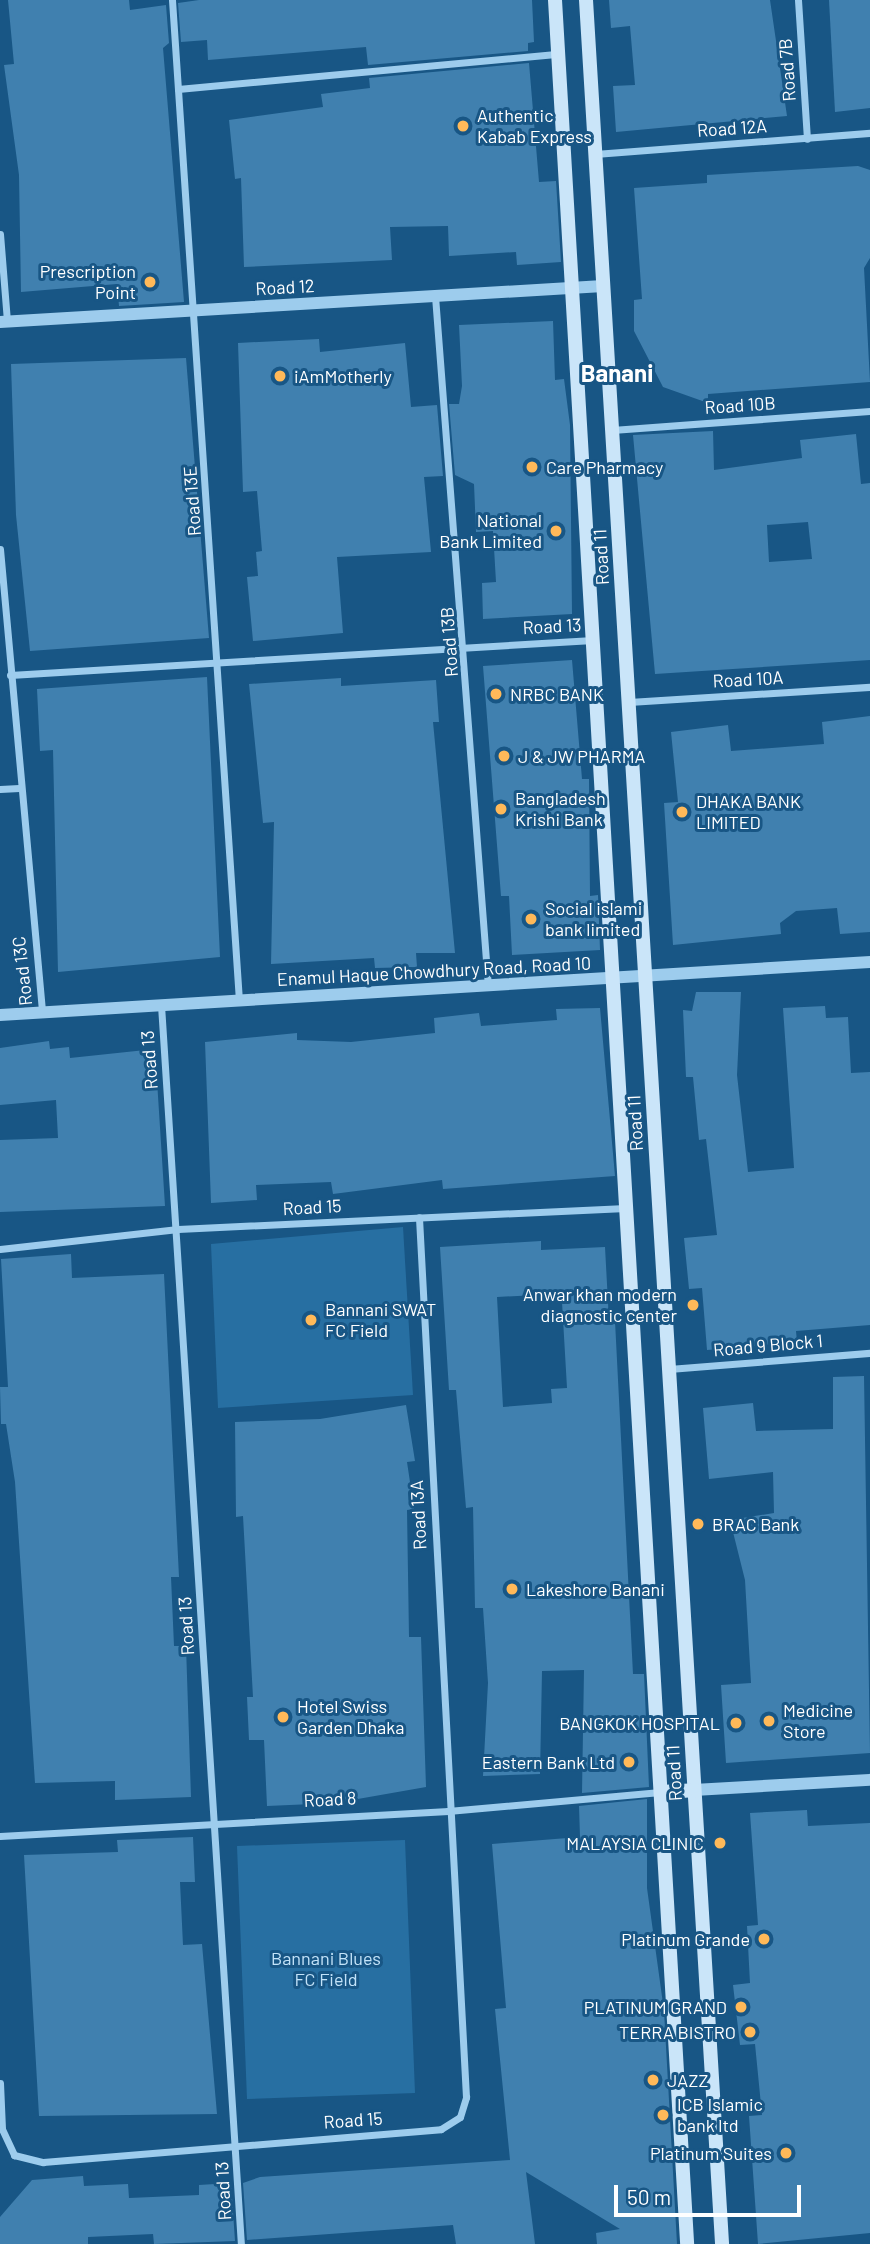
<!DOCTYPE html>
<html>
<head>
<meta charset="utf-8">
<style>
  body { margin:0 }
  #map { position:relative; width:870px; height:2244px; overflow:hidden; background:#185685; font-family:Barlow,sans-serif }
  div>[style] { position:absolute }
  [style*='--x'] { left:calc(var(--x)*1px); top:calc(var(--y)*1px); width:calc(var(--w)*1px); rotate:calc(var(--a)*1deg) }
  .green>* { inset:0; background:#276fa2 }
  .building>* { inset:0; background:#4080af }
  .minor>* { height:7px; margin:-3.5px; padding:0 3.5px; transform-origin:3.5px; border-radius:3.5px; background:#9dcced }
  .tertiary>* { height:12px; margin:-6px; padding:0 6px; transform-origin:6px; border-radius:6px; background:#9dcced }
  .secondary>* { height:14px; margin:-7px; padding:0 7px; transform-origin:7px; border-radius:7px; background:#cae5f9 }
  .dots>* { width:19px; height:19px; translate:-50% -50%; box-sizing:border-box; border:4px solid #185685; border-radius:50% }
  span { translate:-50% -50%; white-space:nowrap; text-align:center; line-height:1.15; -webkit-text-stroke:6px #185685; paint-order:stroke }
  .street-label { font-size:18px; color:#fff }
  .poi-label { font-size:18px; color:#fff }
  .left { translate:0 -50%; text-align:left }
  .right { translate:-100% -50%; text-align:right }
  .park-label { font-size:18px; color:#c3e3f9 }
  .district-label { font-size:24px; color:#fff; font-weight:700 }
  .scale { position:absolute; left:614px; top:2185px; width:187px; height:32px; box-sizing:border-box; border:4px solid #fff; border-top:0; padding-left:9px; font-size:21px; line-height:24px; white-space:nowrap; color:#fff; -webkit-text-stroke:5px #185685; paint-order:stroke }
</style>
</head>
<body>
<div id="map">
  <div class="green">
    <i style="clip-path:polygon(403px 1227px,413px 1395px,218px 1408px,211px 1244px)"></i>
    <i style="clip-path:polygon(405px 1840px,415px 2093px,247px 2099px,237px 1846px)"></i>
  </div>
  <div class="building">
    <i style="clip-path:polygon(8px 0,129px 0,130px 10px,166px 5px,169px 43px,163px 48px,184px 302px,119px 306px,117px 284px,21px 292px,19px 175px,4px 65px,14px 64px)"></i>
    <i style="clip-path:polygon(199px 0,532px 0,534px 42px,528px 43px,528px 51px,368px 65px,366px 47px,208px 60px,207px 40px,181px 42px,178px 3px)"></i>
    <i style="clip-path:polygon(609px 0,770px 0,787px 116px,616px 132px,613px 86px,635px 85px,630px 26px,611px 28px)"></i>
    <i style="clip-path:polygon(829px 0,870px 0,870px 108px,835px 112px)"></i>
    <i style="clip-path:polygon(529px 63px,539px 182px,556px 181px,561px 262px,517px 265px,516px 252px,449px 256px,448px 226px,390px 227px,392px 260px,244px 267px,241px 178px,235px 179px,229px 120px,323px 107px,321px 94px,370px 88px,369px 78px)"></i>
    <i style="clip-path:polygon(858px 166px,870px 170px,870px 258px,864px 268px,870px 382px,708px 394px,708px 403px,663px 387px,634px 331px,634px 300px,642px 299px,634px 188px,707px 183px,707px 175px)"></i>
    <i style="clip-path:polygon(553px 321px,555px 380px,564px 379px,570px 425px,572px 614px,483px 619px,482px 583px,496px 582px,493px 531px,476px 532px,474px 484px,455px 475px,449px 404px,459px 404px,462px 386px,459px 325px)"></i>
    <i style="clip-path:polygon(319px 339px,320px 352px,405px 343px,411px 407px,437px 405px,443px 476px,424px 477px,431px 552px,337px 557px,343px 633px,253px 641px,247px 577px,258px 576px,256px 552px,262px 551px,257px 491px,243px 492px,238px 343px)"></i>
    <i style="clip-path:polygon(186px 358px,209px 638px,30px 651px,16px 515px,11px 364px)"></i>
    <i style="clip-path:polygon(evenodd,713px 431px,714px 470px,802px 458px,800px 440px,856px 434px,861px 484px,870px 483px,870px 660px,655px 674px,633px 435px,713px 431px,808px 522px,812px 559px,769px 562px,767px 525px,808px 522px)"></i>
    <i style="clip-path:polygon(572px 660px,582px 779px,589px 779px,590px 896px,598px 895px,600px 950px,512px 955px,509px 896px,501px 896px,483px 666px)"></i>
    <i style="clip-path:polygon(207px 677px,220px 957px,58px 972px,53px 750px,40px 751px,37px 689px)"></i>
    <i style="clip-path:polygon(341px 678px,341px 686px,436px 680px,439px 722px,433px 722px,455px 953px,416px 953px,417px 967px,375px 968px,374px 958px,271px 964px,274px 822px,263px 823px,249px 684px)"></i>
    <i style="clip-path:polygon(870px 716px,870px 932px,840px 934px,837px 908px,796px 911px,780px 923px,781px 934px,673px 945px,664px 803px,678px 802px,671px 732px,728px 725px,731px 751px,824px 744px,822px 722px)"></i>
    <i style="clip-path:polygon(696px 992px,741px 992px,737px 1075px,748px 1172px,794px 1168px,783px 1008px,825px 1006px,826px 1018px,848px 1017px,851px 1073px,870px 1072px,870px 1325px,796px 1331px,797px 1342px,707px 1350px,702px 1288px,689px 1289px,684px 1238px,717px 1235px,706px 1139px,699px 1140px,693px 1077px,686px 1077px,683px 1010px,692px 1011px)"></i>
    <i style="clip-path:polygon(600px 1008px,615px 1176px,443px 1189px,442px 1180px,333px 1194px,331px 1182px,256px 1185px,257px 1200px,211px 1203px,205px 1042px,297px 1033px,297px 1040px,351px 1042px,435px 1033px,434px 1018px,479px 1013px,481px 1026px,557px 1020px,556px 1009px)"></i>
    <i style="clip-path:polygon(49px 1041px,50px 1049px,69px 1047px,70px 1058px,155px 1049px,165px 1206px,0 1212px,0 1140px,58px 1138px,56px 1100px,0 1105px,0 1048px)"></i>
    <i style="clip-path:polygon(evenodd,541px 1241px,541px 1250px,605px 1247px,609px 1321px,615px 1321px,633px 1674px,644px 1674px,649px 1787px,582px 1793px,584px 1670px,542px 1671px,540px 1774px,483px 1776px,488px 1683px,483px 1608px,475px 1608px,473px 1507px,466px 1508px,456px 1390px,449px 1390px,440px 1247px,541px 1241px,555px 1294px,556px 1303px,562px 1302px,567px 1388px,551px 1389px,552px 1403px,503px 1407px,497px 1297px,555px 1294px)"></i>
    <i style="clip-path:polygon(71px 1254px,72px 1278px,164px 1274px,179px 1577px,171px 1577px,174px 1646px,186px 1646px,191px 1797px,115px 1800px,115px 1781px,35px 1783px,15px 1482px,6px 1424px,1px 1424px,0 1387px,8px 1387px,1px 1259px)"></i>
    <i style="clip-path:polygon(864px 1376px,870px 1753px,726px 1763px,721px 1685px,751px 1683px,745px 1580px,730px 1520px,774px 1513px,773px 1472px,709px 1479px,703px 1408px,753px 1403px,756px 1431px,833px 1429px,833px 1377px)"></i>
    <i style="clip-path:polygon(406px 1405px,415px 1461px,407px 1462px,414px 1509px,407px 1510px,409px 1637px,421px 1637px,426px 1787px,335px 1803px,267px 1806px,264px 1740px,249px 1740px,247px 1697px,253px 1697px,243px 1516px,236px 1517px,235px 1422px,320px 1419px)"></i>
    <i style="clip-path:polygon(647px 1799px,647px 1888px,664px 2011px,677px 2244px,597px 2244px,596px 2233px,620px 2229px,526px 2172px,535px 2244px,456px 2244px,453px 2225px,247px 2240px,243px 2183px,260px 2177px,510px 2160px,495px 2009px,506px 2008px,492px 1844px,580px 1837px,579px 1806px)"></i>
    <i style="clip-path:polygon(807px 1810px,808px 1826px,870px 1823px,870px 2233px,758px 2244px,749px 2116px,762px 2115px,755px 2044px,740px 2045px,733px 1985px,750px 1983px,747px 1926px,758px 1925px,750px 1813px)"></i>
    <i style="clip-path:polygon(193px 1837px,195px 1882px,180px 1882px,183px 1945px,202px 1944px,217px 2114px,39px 2116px,24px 1855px,118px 1852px,117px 1840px)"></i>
    <i style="clip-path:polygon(83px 2176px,84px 2186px,128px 2184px,129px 2198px,199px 2195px,199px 2185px,231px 2183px,235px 2241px,154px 2244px,153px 2234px,88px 2237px,88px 2244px,0 2244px,0 2217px,32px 2180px)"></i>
  </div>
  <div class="minor">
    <i style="--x:172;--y:0;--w:1003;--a:86.17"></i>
    <i style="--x:798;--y:0;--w:139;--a:86.3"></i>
    <i style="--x:178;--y:89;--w:382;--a:-5.3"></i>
    <i style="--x:595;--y:154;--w:276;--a:-4.4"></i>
    <i style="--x:0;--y:234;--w:87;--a:85.4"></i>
    <i style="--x:435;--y:296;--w:692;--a:85.61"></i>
    <i style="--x:612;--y:430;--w:259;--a:-4.2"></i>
    <i style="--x:0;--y:549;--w:466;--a:84.8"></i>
    <i style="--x:10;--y:675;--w:584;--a:-3.44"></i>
    <i style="--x:629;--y:702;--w:241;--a:-3.6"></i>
    <i style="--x:0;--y:789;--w:19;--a:-3"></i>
    <i style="--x:161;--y:1005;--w:1242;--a:86.31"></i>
    <i style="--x:0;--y:1249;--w:179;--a:-6.4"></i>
    <i style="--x:178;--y:1229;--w:448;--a:-2.7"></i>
    <i style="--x:669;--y:1369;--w:202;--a:-4.6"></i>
    <i style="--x:0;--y:1836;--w:449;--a:-3.2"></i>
    <i style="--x:448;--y:1811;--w:213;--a:-5.1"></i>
    <i style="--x:0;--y:2083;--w:46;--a:87.5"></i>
    <i style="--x:2;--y:2129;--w:29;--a:65"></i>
    <i style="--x:14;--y:2155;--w:30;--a:14"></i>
    <i style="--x:43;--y:2162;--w:399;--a:-4.7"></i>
    <i style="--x:441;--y:2129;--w:22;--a:-32"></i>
    <i style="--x:460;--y:2117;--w:21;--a:-73"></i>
    <i style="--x:466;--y:2097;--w:881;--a:-93.06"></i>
  </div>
  <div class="tertiary">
    <i style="--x:0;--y:322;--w:604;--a:-3.42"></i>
    <i style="--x:0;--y:1015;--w:872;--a:-3.49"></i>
    <i style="--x:694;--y:1790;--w:176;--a:-3.3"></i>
  </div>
  <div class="secondary">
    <i style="--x:555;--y:0;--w:2248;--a:86.63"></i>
    <i style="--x:586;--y:0;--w:2248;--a:86.53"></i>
    <i style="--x:661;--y:1792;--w:33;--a:-3"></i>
  </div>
  <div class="dots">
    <i style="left:463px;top:126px;background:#ffb959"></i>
    <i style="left:150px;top:282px;background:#ffb959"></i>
    <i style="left:280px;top:376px;background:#ffb959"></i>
    <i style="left:532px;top:467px;background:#ffb959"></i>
    <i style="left:556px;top:531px;background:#ffb959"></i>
    <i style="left:496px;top:694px;background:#ffb959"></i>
    <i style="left:504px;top:756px;background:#ffb959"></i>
    <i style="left:501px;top:809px;background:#ffb959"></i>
    <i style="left:682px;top:812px;background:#ffb959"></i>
    <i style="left:531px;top:919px;background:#ffb959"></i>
    <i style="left:693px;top:1305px;background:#ffb959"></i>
    <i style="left:311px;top:1320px;background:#ffb959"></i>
    <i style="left:698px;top:1524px;background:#ffb959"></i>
    <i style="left:512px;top:1589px;background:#ffb959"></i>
    <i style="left:283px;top:1717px;background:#ffb959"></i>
    <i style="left:769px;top:1721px;background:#ffb959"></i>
    <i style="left:736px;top:1723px;background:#ffb959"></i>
    <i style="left:629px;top:1762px;background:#ffb959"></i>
    <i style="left:720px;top:1843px;background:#ffb959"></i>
    <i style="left:764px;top:1939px;background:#ffb959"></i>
    <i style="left:741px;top:2007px;background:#ffb959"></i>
    <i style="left:750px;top:2032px;background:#ffb959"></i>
    <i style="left:653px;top:2080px;background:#ffb959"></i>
    <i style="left:663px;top:2115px;background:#ffb959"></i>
    <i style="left:786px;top:2153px;background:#ffb959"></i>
  </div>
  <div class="street-label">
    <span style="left:787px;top:70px;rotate:-94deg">Road 7B</span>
    <span style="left:732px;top:128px;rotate:-4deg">Road 12A</span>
    <span style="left:285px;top:287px;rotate:-3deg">Road 12</span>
    <span style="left:740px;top:405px;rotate:-4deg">Road 10B</span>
    <span style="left:192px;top:501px;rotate:-94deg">Road 13E</span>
    <span style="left:601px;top:557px;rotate:-93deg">Road 11</span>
    <span style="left:552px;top:626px;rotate:-3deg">Road 13</span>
    <span style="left:449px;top:642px;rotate:-94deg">Road 13B</span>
    <span style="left:748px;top:679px;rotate:-3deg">Road 10A</span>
    <span style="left:22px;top:971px;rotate:-96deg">Road 13C</span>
    <span style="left:434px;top:971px;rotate:-3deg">Enamul Haque Chowdhury Road, Road 10</span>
    <span style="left:149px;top:1060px;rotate:-94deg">Road 13</span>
    <span style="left:635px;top:1123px;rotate:-93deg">Road 11</span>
    <span style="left:312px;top:1207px;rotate:-3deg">Road 15</span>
    <span style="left:768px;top:1345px;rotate:-5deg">Road 9 Block 1</span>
    <span style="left:418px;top:1515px;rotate:-93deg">Road 13A</span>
    <span style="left:186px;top:1626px;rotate:-93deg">Road 13</span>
    <span style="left:674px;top:1773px;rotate:-93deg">Road 11</span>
    <span style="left:330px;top:1799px;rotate:-3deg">Road 8</span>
    <span style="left:353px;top:2120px;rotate:-4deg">Road 15</span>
    <span style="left:223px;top:2191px;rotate:-93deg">Road 13</span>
  </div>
  <div class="poi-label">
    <span class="left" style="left:477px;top:126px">Authentic<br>Kabab Express</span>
    <span class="right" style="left:136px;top:282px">Prescription<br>Point</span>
    <span class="left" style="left:294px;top:376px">iAmMotherly</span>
    <span class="left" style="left:546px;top:467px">Care Pharmacy</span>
    <span class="right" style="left:542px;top:531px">National<br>Bank Limited</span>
    <span class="left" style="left:510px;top:694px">NRBC BANK</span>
    <span class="left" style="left:518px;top:756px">J &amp; JW PHARMA</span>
    <span class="left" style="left:515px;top:809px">Bangladesh<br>Krishi Bank</span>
    <span class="left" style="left:696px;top:812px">DHAKA BANK<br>LIMITED</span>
    <span class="left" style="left:545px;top:919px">Social islami<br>bank limited</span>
    <span class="right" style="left:677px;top:1305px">Anwar khan modern<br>diagnostic center</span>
    <span class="left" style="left:325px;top:1320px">Bannani SWAT<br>FC Field</span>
    <span class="left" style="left:712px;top:1524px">BRAC Bank</span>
    <span class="left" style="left:526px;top:1589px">Lakeshore Banani</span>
    <span class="left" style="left:297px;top:1717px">Hotel Swiss<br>Garden Dhaka</span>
    <span class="left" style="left:783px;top:1721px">Medicine<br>Store</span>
    <span class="right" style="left:720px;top:1723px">BANGKOK HOSPITAL</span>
    <span class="right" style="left:615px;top:1762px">Eastern Bank Ltd</span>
    <span class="right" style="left:704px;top:1843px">MALAYSIA CLINIC</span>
    <span class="right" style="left:750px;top:1939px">Platinum Grande</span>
    <span class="right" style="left:727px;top:2007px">PLATINUM GRAND</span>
    <span class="right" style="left:736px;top:2032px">TERRA BISTRO</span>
    <span class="left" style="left:667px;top:2080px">JAZZ</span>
    <span class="left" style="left:677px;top:2115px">ICB Islamic<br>bank ltd</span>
    <span class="right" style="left:772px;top:2153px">Platinum Suites</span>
  </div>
  <div class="park-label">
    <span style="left:326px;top:1969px">Bannani Blues<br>FC Field</span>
  </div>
  <div class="district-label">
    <span style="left:617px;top:373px">Banani</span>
  </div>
  <div class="scale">50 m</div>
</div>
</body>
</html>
